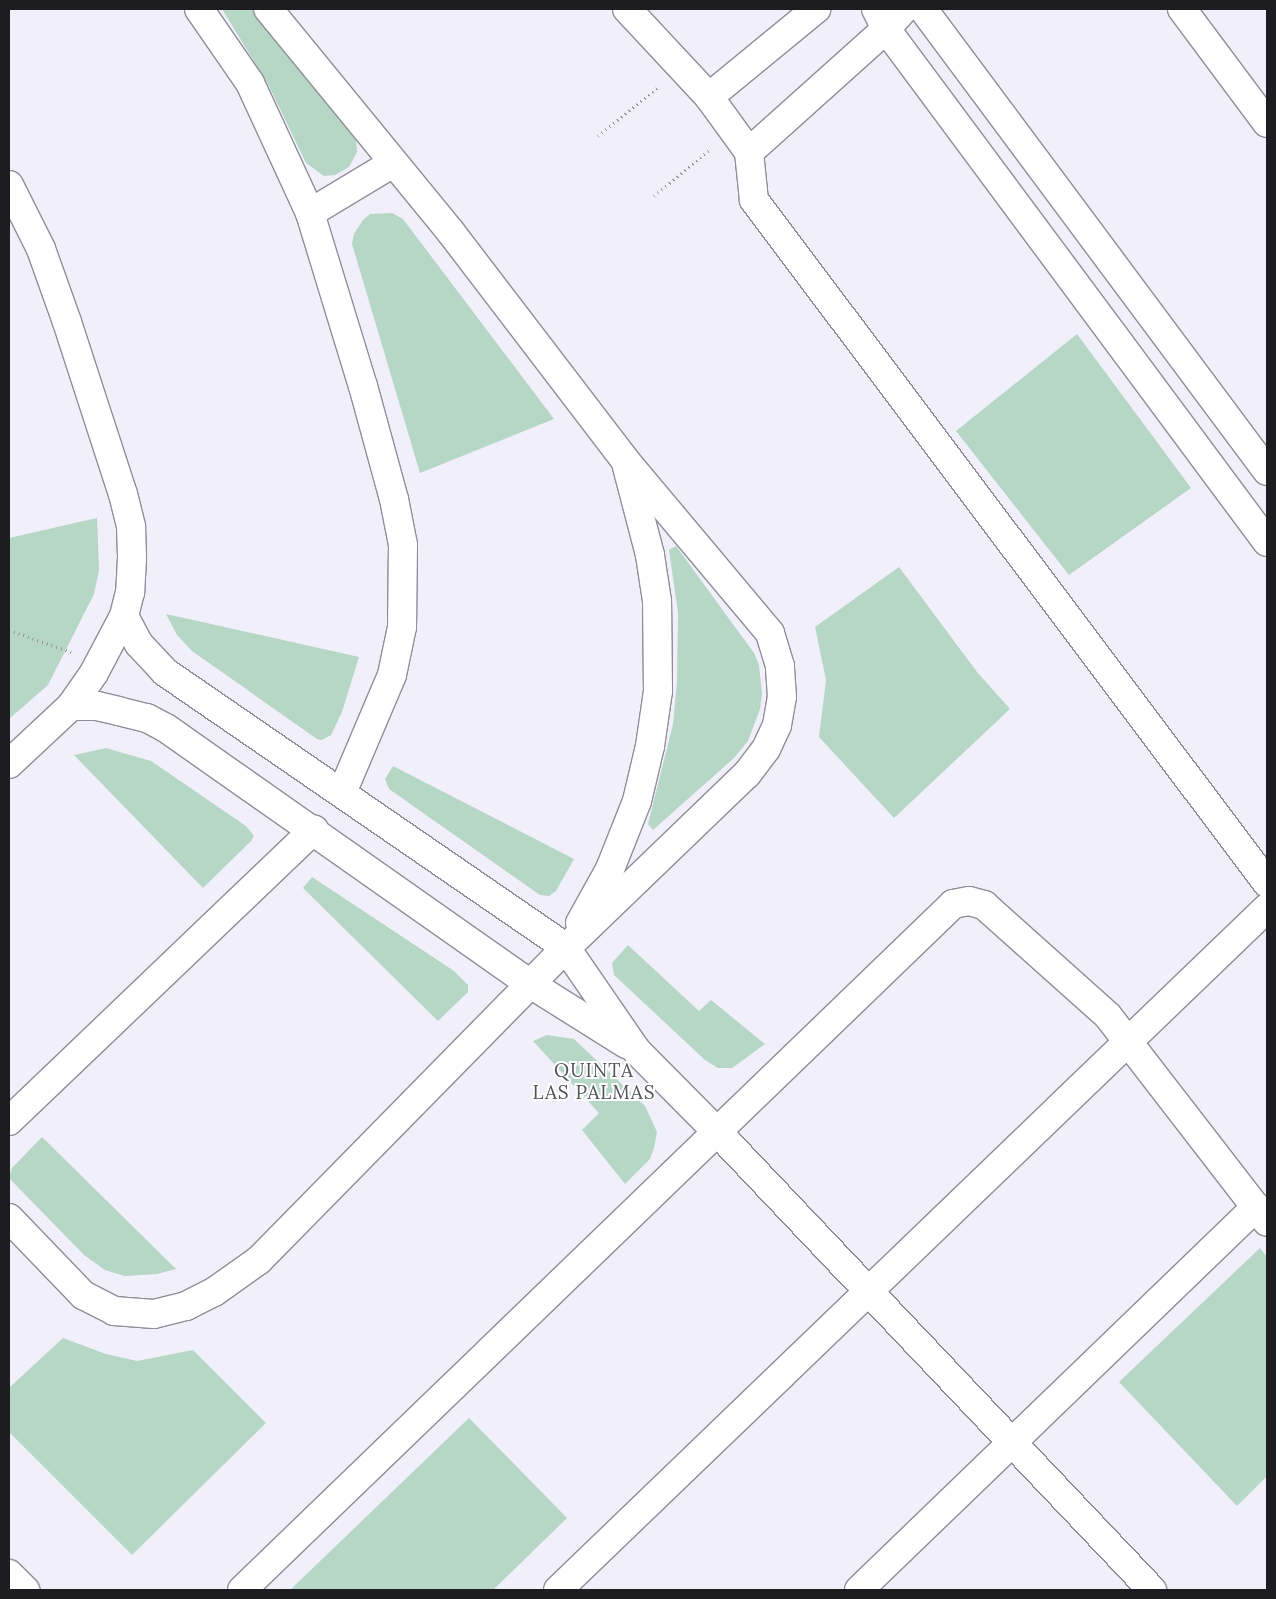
<!DOCTYPE html>
<html>
<head>
<meta charset="utf-8">
<style>
  body { margin:0 }
  #map { position:relative; width:1276px; height:1599px; overflow:hidden; background:#f1effa; font-family:Lora,serif }
  div>[style] { position:absolute }
  [style*='--x'] { left:calc(var(--x)*1px); top:calc(var(--y)*1px); width:calc(var(--w)*1px); rotate:calc(var(--a)*1deg) }
  .green>* { inset:0; background:#b6d6c6 }
  .path>* { height:3px; margin-top:-1.5px; transform-origin:0; background:repeating-linear-gradient(90deg,#97969e 0 1px,transparent 0 5px) }
  .roads { filter:drop-shadow(1px 0 #8f8e98) drop-shadow(-1px 0 #8f8e98) drop-shadow(0 1px #8f8e98) drop-shadow(0 -1px #8f8e98) }
  .minor>* { height:28px; margin:-14px; padding:0 14px; transform-origin:14px; border-radius:14px; background:#fff }
  span { translate:-50% -50%; white-space:nowrap; text-align:center; line-height:1.15; -webkit-text-stroke:4px #fff; paint-order:stroke }
  .neighbourhood-label { font-size:19px; color:#53525b; letter-spacing:1px }
  .frame { position:absolute; inset:0; border:10px solid #1d1d21; pointer-events:none }
</style>
</head>
<body>
<div id="map">
  <div class="green">
    <i style="clip-path:polygon(222px 9px,255px 9px,356px 138px,357px 152px,349px 167px,335px 175px,324px 176px,306px 163px,269px 86px)"></i>
    <i style="clip-path:polygon(392px 213px,403px 219px,554px 419px,420px 473px,352px 244px,354px 234px,363px 220px,370px 214px)"></i>
    <i style="clip-path:polygon(1077px 334px,1191px 488px,1069px 575px,956px 431px)"></i>
    <i style="clip-path:polygon(97px 518px,99px 570px,94px 594px,48px 685px,9px 719px,9px 538px)"></i>
    <i style="clip-path:polygon(676px 546px,754px 653px,759px 665px,762px 694px,760px 709px,748px 741px,734px 758px,653px 830px,648px 824px,673px 724px,677px 682px,678px 613px,669px 550px)"></i>
    <i style="clip-path:polygon(899px 567px,977px 672px,1010px 709px,894px 818px,819px 737px,826px 680px,815px 627px)"></i>
    <i style="clip-path:polygon(166px 614px,359px 657px,342px 712px,331px 735px,322px 740px,317px 739px,192px 651px,177px 635px)"></i>
    <i style="clip-path:polygon(106px 748px,151px 761px,246px 826px,254px 836px,251px 841px,203px 888px,74px 755px)"></i>
    <i style="clip-path:polygon(393px 766px,574px 859px,556px 891px,549px 896px,540px 895px,389px 789px,385px 779px)"></i>
    <i style="clip-path:polygon(312px 877px,454px 971px,468px 985px,468px 992px,438px 1021px,303px 888px)"></i>
    <i style="clip-path:polygon(628px 945px,699px 1011px,711px 1000px,765px 1044px,732px 1068px,718px 1068px,705px 1060px,614px 975px,612px 963px)"></i>
    <i style="clip-path:polygon(547px 1035px,574px 1039px,645px 1106px,657px 1132px,654px 1148px,650px 1159px,625px 1184px,582px 1130px,599px 1113px,533px 1041px)"></i>
    <i style="clip-path:polygon(42px 1137px,176px 1269px,157px 1274px,125px 1276px,105px 1270px,84px 1255px,9px 1178px,12px 1168px)"></i>
    <i style="clip-path:polygon(1260px 1248px,1267px 1257px,1267px 1476px,1237px 1506px,1119px 1382px)"></i>
    <i style="clip-path:polygon(63px 1338px,106px 1354px,137px 1361px,193px 1350px,266px 1423px,132px 1555px,9px 1432px,9px 1388px)"></i>
    <i style="clip-path:polygon(469px 1418px,567px 1518px,493px 1590px,290px 1590px)"></i>
  </div>
  <div class="path">
    <i style="--x:598;--y:136;--w:77;--a:-39.2"></i>
    <i style="--x:654;--y:196;--w:72;--a:-39.9"></i>
    <i style="--x:9;--y:630;--w:66;--a:19.5"></i>
  </div>
  <div class="roads">
    <div class="minor">
      <i style="--x:199;--y:9;--w:90;--a:55.4"></i>
      <i style="--x:250;--y:83;--w:143;--a:65.2"></i>
      <i style="--x:310;--y:213;--w:181;--a:73"></i>
      <i style="--x:363;--y:386;--w:117;--a:74.7"></i>
      <i style="--x:394;--y:499;--w:47;--a:78.9"></i>
      <i style="--x:403;--y:545;--w:82;--a:90.7"></i>
      <i style="--x:402;--y:627;--w:49;--a:101.8"></i>
      <i style="--x:392;--y:675;--w:128;--a:113"></i>
      <i style="--x:627;--y:9;--w:120;--a:47"></i>
      <i style="--x:709;--y:97;--w:68;--a:54"></i>
      <i style="--x:749;--y:152;--w:48;--a:84.1"></i>
      <i style="--x:754;--y:200;--w:854;--a:53.09"></i>
      <i style="--x:876;--y:9;--w:22;--a:63"></i>
      <i style="--x:886;--y:29;--w:639;--a:53.4"></i>
      <i style="--x:923;--y:9;--w:576;--a:53.33"></i>
      <i style="--x:1182;--y:9;--w:142;--a:53.3"></i>
      <i style="--x:709;--y:97;--w:139;--a:-39.4"></i>
      <i style="--x:749;--y:152;--w:184;--a:-41.9"></i>
      <i style="--x:886;--y:29;--w:27;--a:-48"></i>
      <i style="--x:9;--y:185;--w:72;--a:63.4"></i>
      <i style="--x:41;--y:249;--w:77;--a:70.4"></i>
      <i style="--x:67;--y:322;--w:181;--a:72"></i>
      <i style="--x:123;--y:494;--w:34;--a:76"></i>
      <i style="--x:131;--y:527;--w:31;--a:88"></i>
      <i style="--x:132;--y:558;--w:34;--a:93"></i>
      <i style="--x:130;--y:592;--w:25;--a:104"></i>
      <i style="--x:124;--y:616;--w:64;--a:117.8"></i>
      <i style="--x:94;--y:673;--w:40;--a:124.9"></i>
      <i style="--x:71;--y:706;--w:85;--a:136.9"></i>
      <i style="--x:310;--y:213;--w:97;--a:-31.1"></i>
      <i style="--x:124;--y:616;--w:32;--a:62"></i>
      <i style="--x:139;--y:644;--w:38;--a:47"></i>
      <i style="--x:165;--y:672;--w:487;--a:34.5"></i>
      <i style="--x:566;--y:948;--w:124;--a:55.5"></i>
      <i style="--x:636;--y:1050;--w:128;--a:45.3"></i>
      <i style="--x:726;--y:1141;--w:619;--a:46.51"></i>
      <i style="--x:71;--y:706;--w:26;--a:0"></i>
      <i style="--x:97;--y:706;--w:22;--a:13"></i>
      <i style="--x:118;--y:711;--w:30;--a:14"></i>
      <i style="--x:147;--y:718;--w:21;--a:28"></i>
      <i style="--x:166;--y:728;--w:447;--a:35.1"></i>
      <i style="--x:532;--y:985;--w:111;--a:32.1"></i>
      <i style="--x:580;--y:923;--w:62;--a:-60.9"></i>
      <i style="--x:610;--y:869;--w:73;--a:-68.3"></i>
      <i style="--x:637;--y:801;--w:57;--a:-76.7"></i>
      <i style="--x:650;--y:746;--w:56;--a:-81.7"></i>
      <i style="--x:658;--y:691;--w:90;--a:-90.6"></i>
      <i style="--x:657;--y:601;--w:47;--a:-98.7"></i>
      <i style="--x:650;--y:555;--w:91;--a:-104.6"></i>
      <i style="--x:9;--y:1121;--w:422;--a:-43.7"></i>
      <i style="--x:9;--y:1218;--w:107;--a:46.1"></i>
      <i style="--x:83;--y:1295;--w:35;--a:27"></i>
      <i style="--x:114;--y:1311;--w:40;--a:4.3"></i>
      <i style="--x:154;--y:1314;--w:33;--a:-14"></i>
      <i style="--x:186;--y:1306;--w:31;--a:-27"></i>
      <i style="--x:214;--y:1292;--w:55;--a:-35.4"></i>
      <i style="--x:259;--y:1260;--w:438;--a:-45.5"></i>
      <i style="--x:566;--y:948;--w:251;--a:-43.9"></i>
      <i style="--x:747;--y:774;--w:31;--a:-53"></i>
      <i style="--x:766;--y:749;--w:26;--a:-65"></i>
      <i style="--x:777;--y:725;--w:28;--a:-80"></i>
      <i style="--x:782;--y:697;--w:31;--a:-94"></i>
      <i style="--x:780;--y:666;--w:34;--a:-107"></i>
      <i style="--x:770;--y:633;--w:226;--a:-130"></i>
      <i style="--x:625;--y:460;--w:288;--a:-127.4"></i>
      <i style="--x:450;--y:231;--w:287;--a:-129.3"></i>
      <i style="--x:9;--y:1574;--w:23;--a:45"></i>
      <i style="--x:242;--y:1590;--w:988;--a:-43.97"></i>
      <i style="--x:953;--y:904;--w:16;--a:-11"></i>
      <i style="--x:969;--y:901;--w:16;--a:15"></i>
      <i style="--x:984;--y:905;--w:166;--a:41.8"></i>
      <i style="--x:1108;--y:1016;--w:260;--a:52.3"></i>
      <i style="--x:558;--y:1590;--w:984;--a:-43.89"></i>
      <i style="--x:859;--y:1590;--w:552;--a:-43.97"></i>
    </div>
  </div>
  <div class="neighbourhood-label">
    <span style="left:594px;top:1082px">QUINTA<br>LAS PALMAS</span>
  </div>
  <div class="frame"></div>
</div>
</body>
</html>
